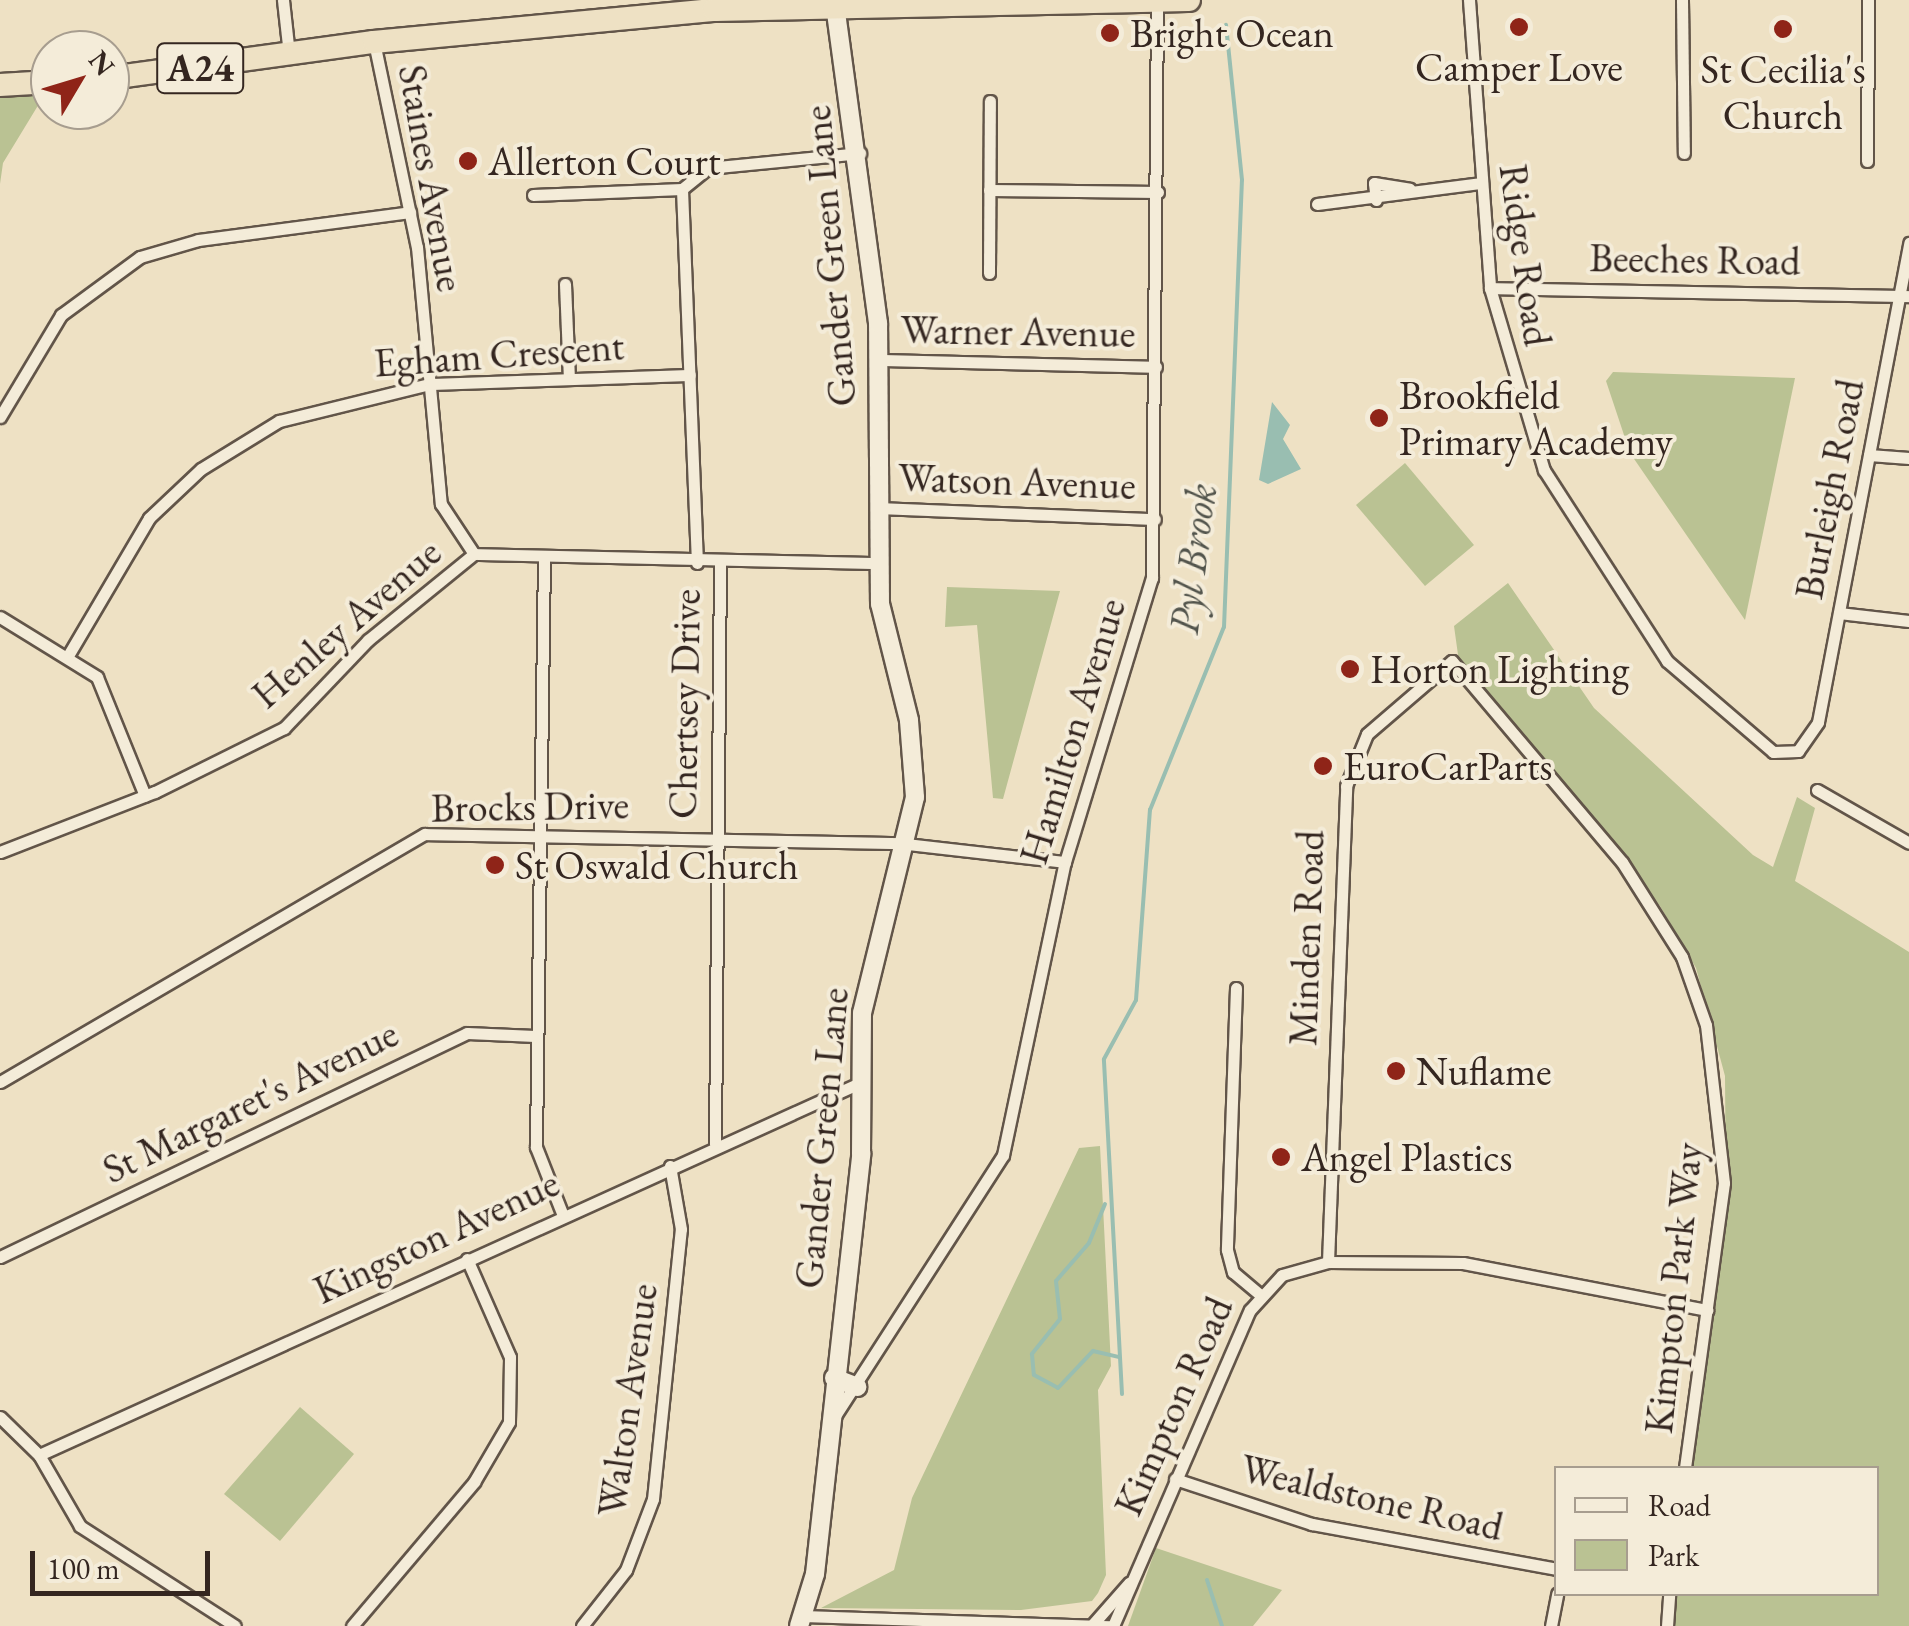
<!DOCTYPE html>
<html>
<head>
<meta charset="utf-8">
<style>
  body { margin:0 }
  #map { position:relative; width:1909px; height:1626px; overflow:hidden; background:#eee1c4; font-family:"EB Garamond",serif }
  div>[style] { position:absolute }
  [style*='--x'] { left:calc(var(--x)*1px); top:calc(var(--y)*1px); width:calc(var(--w)*1px); rotate:calc(var(--a)*1deg) }
  .green>* { inset:0; background:#bac293 }
  .water>* { inset:0; background:#99beb1 }
  .stream>* { height:4px; margin:-2px; padding:0 2px; transform-origin:2px; border-radius:2px; background:#99beb1 }
  .roads { filter:drop-shadow(2px 0 #625549) drop-shadow(-2px 0 #625549) drop-shadow(0 2px #625549) drop-shadow(0 -2px #625549) }
  .street>* { height:11px; margin:-5.5px; padding:0 5.5px; transform-origin:5.5px; border-radius:5.5px; background:#f4ecd9 }
  .secondary>* { height:18px; margin:-9px; padding:0 9px; transform-origin:9px; border-radius:9px; background:#f4ecd9 }
  .highway>* { height:22px; margin:-11px; padding:0 11px; transform-origin:11px; border-radius:11px; background:#eee1c4 }
  .dots>* { width:28px; height:28px; translate:-50% -50%; box-sizing:border-box; border:5px solid #f4ecd9; border-radius:50% }
  span { translate:-50% -50%; white-space:nowrap; text-align:center; line-height:1.15; -webkit-text-stroke:8px #f4ecd9; paint-order:stroke }
  .shield-label span { padding:2px 8px; background:#f4ecd9; border:2px solid; border-radius:8px; -webkit-text-stroke-width:0 }
  .shield-label { font-size:38px; color:#342620; font-weight:700 }
  .poi-label { font-size:40px; color:#342620 }
  .left { translate:0 -50%; text-align:left }
  .street-label { font-size:40px; color:#342620 }
  .water-label { font-size:42px; color:#52544c; font-style:italic }
  .legend { position:absolute; left:1554px; top:1466px; width:325px; height:130px; box-sizing:border-box; background:#f4ecd9; border:2px solid #a79d8f; margin:0; padding:12px 18px; list-style:none; font-size:30px; color:#342620 }
  .legend li { display:flex; align-items:center; gap:20px; height:50px }
  .legend b { width:50px; border:2px solid #a79d8f }
  .north { position:absolute; left:30px; top:30px; width:100px; height:100px; box-sizing:border-box; background:#f4ecd9; border:2px solid #a79d8f; border-radius:50%; rotate:52deg; font-size:28px; font-weight:700; line-height:40px; text-align:center; color:#342620 }
  .north::after { content:''; display:block; margin:auto; width:35px; height:45px; background:#8f2418; clip-path:polygon(50% 0,100% 100%,50% 72%,0 100%) }
  .scale { position:absolute; left:30px; top:1551px; width:180px; height:45px; box-sizing:border-box; border:5px solid #342620; border-top:0; padding-left:12px; font-size:30px; line-height:35px; white-space:nowrap; color:#342620; -webkit-text-stroke:8px #f4ecd9; paint-order:stroke }
</style>
</head>
<body>
<div id="map">
  <div class="green">
    <i style="clip-path:polygon(45px 94px,3px 163px,0 184px,0 97px)"></i>
    <i style="clip-path:polygon(1613px 372px,1795px 378px,1745px 620px,1630px 453px,1606px 381px)"></i>
    <i style="clip-path:polygon(1405px 463px,1474px 545px,1425px 586px,1356px 505px)"></i>
    <i style="clip-path:polygon(1508px 583px,1594px 708px,1753px 855px,1773px 867px,1797px 797px,1815px 808px,1795px 881px,1909px 952px,1909px 1626px,1674px 1626px,1675px 1594px,1876px 1594px,1876px 1468px,1688px 1468px,1726px 1207px,1725px 1076px,1696px 968px,1660px 906px,1459px 662px,1454px 626px)"></i>
    <i style="clip-path:polygon(947px 587px,1060px 591px,1003px 799px,993px 798px,977px 625px,945px 627px)"></i>
    <i style="clip-path:polygon(1100px 1146px,1111px 1366px,1098px 1390px,1106px 1575px,1098px 1593px,1092px 1601px,1021px 1610px,821px 1608px,894px 1570px,912px 1498px,1079px 1148px)"></i>
    <i style="clip-path:polygon(300px 1407px,354px 1454px,280px 1541px,224px 1494px)"></i>
    <i style="clip-path:polygon(1156px 1548px,1282px 1590px,1253px 1626px,1128px 1626px)"></i>
  </div>
  <div class="water">
    <i style="clip-path:polygon(1272px 402px,1290px 425px,1283px 439px,1301px 469px,1268px 484px,1259px 480px)"></i>
  </div>
  <div class="stream">
    <i style="--x:1105;--y:1204;--w:42;--a:112.3"></i>
    <i style="--x:1089;--y:1243;--w:50;--a:131"></i>
    <i style="--x:1056;--y:1281;--w:38;--a:84"></i>
    <i style="--x:1060;--y:1319;--w:45;--a:128.7"></i>
    <i style="--x:1032;--y:1354;--w:21;--a:85"></i>
    <i style="--x:1034;--y:1375;--w:27;--a:28"></i>
    <i style="--x:1058;--y:1388;--w:51;--a:-46.6"></i>
    <i style="--x:1093;--y:1351;--w:26;--a:13"></i>
    <i style="--x:1122;--y:1394;--w:335;--a:-93.1"></i>
    <i style="--x:1104;--y:1059;--w:67;--a:-61.5"></i>
    <i style="--x:1136;--y:1000;--w:191;--a:-85.8"></i>
    <i style="--x:1150;--y:810;--w:197;--a:-68"></i>
    <i style="--x:1224;--y:627;--w:447;--a:-87.7"></i>
    <i style="--x:1242;--y:180;--w:156;--a:-95.9"></i>
    <i style="--x:1207;--y:1580;--w:48;--a:71.9"></i>
  </div>
  <div class="roads">
    <div class="street">
      <i style="--x:283;--y:0;--w:54;--a:83.7"></i>
      <i style="--x:1469;--y:0;--w:289;--a:85.8"></i>
      <i style="--x:1490;--y:288;--w:190;--a:73.5"></i>
      <i style="--x:1544;--y:470;--w:227;--a:57.2"></i>
      <i style="--x:1667;--y:661;--w:140;--a:40.6"></i>
      <i style="--x:1773;--y:752;--w:25;--a:-2"></i>
      <i style="--x:1798;--y:751;--w:35;--a:-55"></i>
      <i style="--x:1818;--y:722;--w:488;--a:-79.2"></i>
      <i style="--x:1682;--y:0;--w:153;--a:89.3"></i>
      <i style="--x:374;--y:42;--w:209;--a:78.2"></i>
      <i style="--x:417;--y:247;--w:258;--a:84.7"></i>
      <i style="--x:441;--y:504;--w:60;--a:56.6"></i>
      <i style="--x:1867;--y:161;--w:161;--a:-89.6"></i>
      <i style="--x:989;--y:190;--w:169;--a:0.7"></i>
      <i style="--x:533;--y:195;--w:149;--a:-2.3"></i>
      <i style="--x:1376;--y:200;--w:17;--a:-97"></i>
      <i style="--x:1374;--y:183;--w:36;--a:9"></i>
      <i style="--x:1317;--y:204;--w:164;--a:-7.3"></i>
      <i style="--x:989;--y:273;--w:172;--a:-89.7"></i>
      <i style="--x:565;--y:284;--w:94;--a:87.6"></i>
      <i style="--x:1490;--y:288;--w:419;--a:1.1"></i>
      <i style="--x:878;--y:360;--w:278;--a:1.4"></i>
      <i style="--x:0;--y:417;--w:119;--a:-59.1"></i>
      <i style="--x:61;--y:315;--w:98;--a:-36.3"></i>
      <i style="--x:140;--y:257;--w:60;--a:-16.3"></i>
      <i style="--x:198;--y:240;--w:214;--a:-7.5"></i>
      <i style="--x:1869;--y:455;--w:40;--a:4.3"></i>
      <i style="--x:877;--y:508;--w:278;--a:2.3"></i>
      <i style="--x:544;--y:556;--w:591;--a:90.78"></i>
      <i style="--x:536;--y:1147;--w:71;--a:68.5"></i>
      <i style="--x:697;--y:563;--w:374;--a:-92.3"></i>
      <i style="--x:682;--y:189;--w:33;--a:-39"></i>
      <i style="--x:708;--y:168;--w:153;--a:-5.6"></i>
      <i style="--x:1839;--y:613;--w:70;--a:6.5"></i>
      <i style="--x:0;--y:617;--w:114;--a:31.7"></i>
      <i style="--x:97;--y:677;--w:128;--a:68"></i>
      <i style="--x:69;--y:654;--w:158;--a:-59.5"></i>
      <i style="--x:149;--y:518;--w:71;--a:-43.3"></i>
      <i style="--x:201;--y:469;--w:92;--a:-31.6"></i>
      <i style="--x:279;--y:421;--w:155;--a:-13.8"></i>
      <i style="--x:430;--y:384;--w:260;--a:-2"></i>
      <i style="--x:1817;--y:790;--w:106;--a:29.9"></i>
      <i style="--x:0;--y:852;--w:166;--a:-21.2"></i>
      <i style="--x:155;--y:792;--w:144;--a:-26.4"></i>
      <i style="--x:284;--y:728;--w:122;--a:-46.3"></i>
      <i style="--x:368;--y:640;--w:136;--a:-39.1"></i>
      <i style="--x:474;--y:554;--w:403;--a:1.3"></i>
      <i style="--x:1236;--y:988;--w:262;--a:92"></i>
      <i style="--x:1227;--y:1250;--w:23;--a:75"></i>
      <i style="--x:1233;--y:1272;--w:34;--a:40"></i>
      <i style="--x:0;--y:1082;--w:492;--a:-30.3"></i>
      <i style="--x:425;--y:834;--w:473;--a:1.1"></i>
      <i style="--x:898;--y:843;--w:168;--a:6.5"></i>
      <i style="--x:715;--y:1144;--w:580;--a:-89.51"></i>
      <i style="--x:0;--y:1257;--w:518;--a:-25.63"></i>
      <i style="--x:467;--y:1033;--w:68;--a:2.5"></i>
      <i style="--x:1328;--y:1262;--w:476;--a:-87.8"></i>
      <i style="--x:1346;--y:786;--w:56;--a:-68"></i>
      <i style="--x:1367;--y:734;--w:112;--a:-40.7"></i>
      <i style="--x:1452;--y:661;--w:263;--a:49.8"></i>
      <i style="--x:1622;--y:862;--w:112;--a:57.7"></i>
      <i style="--x:1682;--y:957;--w:72;--a:70.6"></i>
      <i style="--x:1706;--y:1025;--w:159;--a:83.5"></i>
      <i style="--x:1724;--y:1183;--w:288;--a:97.8"></i>
      <i style="--x:0;--y:1417;--w:54;--a:44.3"></i>
      <i style="--x:39;--y:1455;--w:82;--a:60"></i>
      <i style="--x:80;--y:1526;--w:184;--a:32.8"></i>
      <i style="--x:833;--y:1419;--w:314;--a:-57.2"></i>
      <i style="--x:1003;--y:1155;--w:299;--a:-78.1"></i>
      <i style="--x:1065;--y:862;--w:297;--a:-73"></i>
      <i style="--x:1152;--y:578;--w:578;--a:-89.5"></i>
      <i style="--x:39;--y:1455;--w:904;--a:-24.38"></i>
      <i style="--x:1175;--y:1479;--w:144;--a:18.2"></i>
      <i style="--x:1312;--y:1524;--w:248;--a:10.4"></i>
      <i style="--x:803;--y:1616;--w:306;--a:1.9"></i>
      <i style="--x:1093;--y:1624;--w:55;--a:-48.7"></i>
      <i style="--x:352;--y:1626;--w:189;--a:-49.7"></i>
      <i style="--x:474;--y:1482;--w:69;--a:-59.7"></i>
      <i style="--x:509;--y:1422;--w:65;--a:-89.1"></i>
      <i style="--x:510;--y:1357;--w:107;--a:-113.7"></i>
      <i style="--x:582;--y:1626;--w:71;--a:-51.8"></i>
      <i style="--x:626;--y:1570;--w:76;--a:-69.2"></i>
      <i style="--x:653;--y:1499;--w:271;--a:-84.1"></i>
      <i style="--x:681;--y:1229;--w:64;--a:-99.9"></i>
      <i style="--x:1113;--y:1626;--w:344;--a:-66.6"></i>
      <i style="--x:1250;--y:1310;--w:47;--a:-47.6"></i>
      <i style="--x:1282;--y:1275;--w:48;--a:-15.8"></i>
      <i style="--x:1328;--y:1262;--w:135;--a:0.4"></i>
      <i style="--x:1463;--y:1263;--w:249;--a:10.9"></i>
      <i style="--x:1551;--y:1626;--w:33;--a:-79"></i>
      <i style="--x:1667;--y:1626;--w:32;--a:-86"></i>
    </div>
    <div class="secondary">
      <i style="--x:834;--y:1378;--w:25;--a:21"></i>
      <i style="--x:799;--y:1626;--w:54;--a:-72.9"></i>
      <i style="--x:815;--y:1574;--w:423;--a:-83.7"></i>
      <i style="--x:861;--y:1154;--w:141;--a:-89.6"></i>
      <i style="--x:862;--y:1013;--w:222;--a:-76.2"></i>
      <i style="--x:915;--y:797;--w:77;--a:-94.5"></i>
      <i style="--x:909;--y:720;--w:120;--a:-104"></i>
      <i style="--x:880;--y:604;--w:281;--a:-90.4"></i>
      <i style="--x:878;--y:323;--w:320;--a:-97.7"></i>
    </div>
    <div class="highway">
      <i style="--x:110;--y:78;--w:266;--a:-7.8"></i>
      <i style="--x:374;--y:42;--w:342;--a:-5.4"></i>
      <i style="--x:714;--y:10;--w:475;--a:-1.2"></i>
      <i style="--x:0;--y:85;--w:50;--a:-3.4"></i>
    </div>
  </div>
  <div class="dots">
    <i style="left:1519px;top:27px;background:#8f2418"></i>
    <i style="left:1783px;top:29px;background:#8f2418"></i>
    <i style="left:1110px;top:33px;background:#8f2418"></i>
    <i style="left:468px;top:161px;background:#8f2418"></i>
    <i style="left:1379px;top:418px;background:#8f2418"></i>
    <i style="left:1350px;top:669px;background:#8f2418"></i>
    <i style="left:1323px;top:766px;background:#8f2418"></i>
    <i style="left:495px;top:865px;background:#8f2418"></i>
    <i style="left:1396px;top:1071px;background:#8f2418"></i>
    <i style="left:1281px;top:1157px;background:#8f2418"></i>
  </div>
  <div class="shield-label">
    <span style="left:200px;top:68px">A24</span>
  </div>
  <div class="poi-label">
    <span class="left" style="left:1130px;top:33px">Bright Ocean</span>
    <span style="left:1519px;top:67px">Camper Love</span>
    <span style="left:1783px;top:92px">St Cecilia's<br>Church</span>
    <span class="left" style="left:488px;top:161px">Allerton Court</span>
    <span class="left" style="left:1399px;top:418px">Brookfield<br>Primary Academy</span>
    <span class="left" style="left:1370px;top:669px">Horton Lighting</span>
    <span class="left" style="left:1343px;top:766px">EuroCarParts</span>
    <span class="left" style="left:515px;top:865px">St Oswald Church</span>
    <span class="left" style="left:1416px;top:1071px">Nuflame</span>
    <span class="left" style="left:1301px;top:1157px">Angel Plastics</span>
  </div>
  <div class="street-label">
    <span style="left:432px;top:178px;rotate:80deg">Staines Avenue</span>
    <span style="left:1526px;top:255px;rotate:82deg">Ridge Road</span>
    <span style="left:829px;top:256px;rotate:-95deg">Gander Green Lane</span>
    <span style="left:1695px;top:259px;rotate:1deg">Beeches Road</span>
    <span style="left:1018px;top:331px;rotate:1deg">Warner Avenue</span>
    <span style="left:499px;top:354px;rotate:-4deg">Egham Crescent</span>
    <span style="left:1017px;top:481px;rotate:2deg">Watson Avenue</span>
    <span style="left:1829px;top:489px;rotate:-79deg">Burleigh Road</span>
    <span style="left:346px;top:623px;rotate:-41deg">Henley Avenue</span>
    <span style="left:684px;top:704px;rotate:-89deg">Chertsey Drive</span>
    <span style="left:1072px;top:731px;rotate:-73deg">Hamilton Avenue</span>
    <span style="left:530px;top:806px;rotate:-1deg">Brocks Drive</span>
    <span style="left:1306px;top:938px;rotate:-88deg">Minden Road</span>
    <span style="left:250px;top:1101px;rotate:-26deg">St Margaret's Avenue</span>
    <span style="left:821px;top:1138px;rotate:-85deg">Gander Green Lane</span>
    <span style="left:436px;top:1236px;rotate:-25deg">Kingston Avenue</span>
    <span style="left:1673px;top:1288px;rotate:-84deg">Kimpton Park Way</span>
    <span style="left:627px;top:1400px;rotate:-82deg">Walton Avenue</span>
    <span style="left:1173px;top:1406px;rotate:-66deg">Kimpton Road</span>
    <span style="left:1372px;top:1497px;rotate:13deg">Wealdstone Road</span>
  </div>
  <div class="water-label">
    <span style="left:1193px;top:559px;rotate:-83deg">Pyl Brook</span>
  </div>
  <ul class="legend">
  <li><b style="height:12px;background:#f4ecd9"></b>Road</li>
  <li><b style="height:28px;background:#bac293"></b>Park</li>
  </ul>
  <div class="north">N</div>
  <div class="scale">100 m</div>
</div>
</body>
</html>
